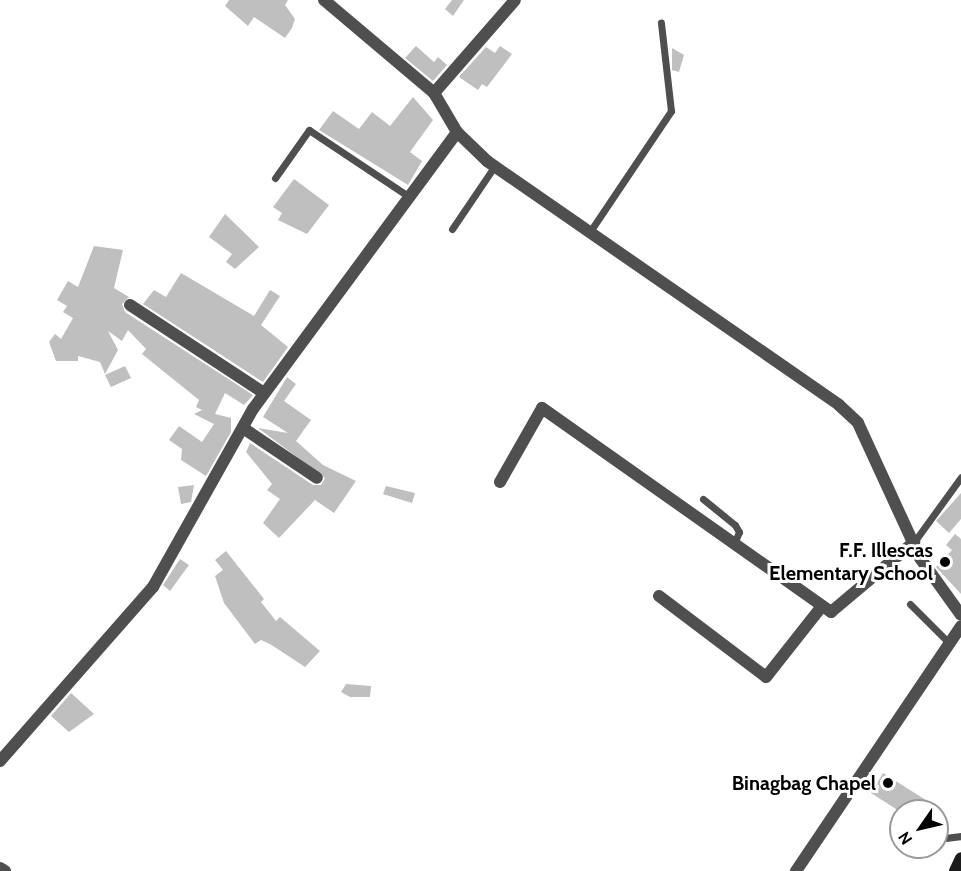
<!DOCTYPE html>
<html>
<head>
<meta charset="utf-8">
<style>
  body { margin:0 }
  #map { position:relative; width:961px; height:871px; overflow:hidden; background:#fff; font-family:Cabin,sans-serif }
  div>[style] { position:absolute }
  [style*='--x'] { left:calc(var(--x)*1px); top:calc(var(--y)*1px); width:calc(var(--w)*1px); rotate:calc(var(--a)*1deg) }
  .building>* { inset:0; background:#bfbfbf }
  .lane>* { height:7px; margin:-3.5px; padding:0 3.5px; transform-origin:3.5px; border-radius:3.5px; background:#4f4f4f }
  .street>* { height:12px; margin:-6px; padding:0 6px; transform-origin:6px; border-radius:6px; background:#4f4f4f }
  .secondary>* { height:12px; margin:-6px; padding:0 6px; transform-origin:6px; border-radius:6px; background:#1c1c1c }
  .dots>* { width:16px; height:16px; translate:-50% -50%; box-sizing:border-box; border:3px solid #fff; border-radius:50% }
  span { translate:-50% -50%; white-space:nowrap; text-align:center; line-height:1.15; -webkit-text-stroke:6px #fff; paint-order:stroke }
  .poi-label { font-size:20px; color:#000; font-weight:700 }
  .right { translate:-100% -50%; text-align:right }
  .north { position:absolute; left:889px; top:799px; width:60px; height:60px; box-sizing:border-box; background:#fff; border:2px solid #999; border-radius:50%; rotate:236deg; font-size:16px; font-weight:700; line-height:24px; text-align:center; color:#000 }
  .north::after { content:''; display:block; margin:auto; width:21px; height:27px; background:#000; clip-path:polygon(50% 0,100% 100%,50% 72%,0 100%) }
</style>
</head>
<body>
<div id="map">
  <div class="building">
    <i style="clip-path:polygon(229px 0,288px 0,285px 5px,295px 19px,292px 28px,285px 38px,254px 17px,248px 26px,225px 6px)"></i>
    <i style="clip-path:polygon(452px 0,464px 0,453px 16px,445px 9px)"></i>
    <i style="clip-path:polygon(416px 46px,434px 62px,438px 57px,447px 65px,433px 81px,405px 58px)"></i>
    <i style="clip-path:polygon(500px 46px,512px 54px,487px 87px,482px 84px,478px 90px,459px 77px,486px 47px,495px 53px)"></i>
    <i style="clip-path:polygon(672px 48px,684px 55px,679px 72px,672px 70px)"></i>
    <i style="clip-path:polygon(413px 97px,433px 120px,410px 152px,422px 161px,408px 185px,319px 130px,333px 111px,359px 129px,372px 112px,390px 126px)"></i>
    <i style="clip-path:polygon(294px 179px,329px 205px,307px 234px,278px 220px,282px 213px,273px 207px)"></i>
    <i style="clip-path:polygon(225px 214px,259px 247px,235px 269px,226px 262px,232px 254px,209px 237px)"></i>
    <i style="clip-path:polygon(94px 246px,123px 250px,114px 288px,129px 297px,122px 304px,125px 312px,253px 395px,244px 405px,225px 393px,215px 414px,231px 418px,231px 432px,206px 476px,181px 460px,182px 449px,169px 440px,179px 426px,202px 442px,214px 424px,194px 414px,202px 410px,196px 407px,199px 400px,142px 354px,146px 349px,128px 330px,122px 341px,108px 331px,118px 350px,105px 374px,100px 362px,78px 356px,78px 361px,56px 361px,49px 342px,55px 334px,61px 339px,73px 318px,63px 312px,67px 306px,57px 300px,68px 281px,78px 287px)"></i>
    <i style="clip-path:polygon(181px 273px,254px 316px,270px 290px,280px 296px,261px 325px,288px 347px,263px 382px,143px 304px,154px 290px,166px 297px)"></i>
    <i style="clip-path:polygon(125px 366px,131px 378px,111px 387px,105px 375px)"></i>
    <i style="clip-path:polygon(287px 377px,296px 384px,284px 401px,311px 420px,296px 441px,323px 465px,356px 481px,334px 513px,315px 500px,279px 538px,263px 523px,280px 499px,267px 490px,272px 484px,246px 452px,250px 443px,313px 485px,321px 485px,325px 478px,258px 428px,288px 433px,263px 417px)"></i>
    <i style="clip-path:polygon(194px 485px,191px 502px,181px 504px,178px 487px)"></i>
    <i style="clip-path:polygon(386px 486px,415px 493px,412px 503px,383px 494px)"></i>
    <i style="clip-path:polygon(961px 493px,961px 519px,949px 533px,936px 521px)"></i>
    <i style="clip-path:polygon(955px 534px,961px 539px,961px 594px,936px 567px,952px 550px,946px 545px)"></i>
    <i style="clip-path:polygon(226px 551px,264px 599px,261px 602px,276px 621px,280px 617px,320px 651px,305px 667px,270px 644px,261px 640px,255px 644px,224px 603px,215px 576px,223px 570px,215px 560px)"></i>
    <i style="clip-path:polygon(180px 559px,189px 565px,170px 591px,163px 585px)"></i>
    <i style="clip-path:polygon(346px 684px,371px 686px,370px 697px,350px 697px,341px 692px)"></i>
    <i style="clip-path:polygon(71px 693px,94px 714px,69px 732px,51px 716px)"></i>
    <i style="clip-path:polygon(883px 773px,929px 802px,923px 811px,899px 811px,871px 793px)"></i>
  </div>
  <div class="lane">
    <i style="--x:275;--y:178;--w:59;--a:-54.7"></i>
    <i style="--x:309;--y:130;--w:119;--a:33.7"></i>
    <i style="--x:452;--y:229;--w:75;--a:-55.9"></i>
    <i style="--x:589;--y:233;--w:147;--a:-56.1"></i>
    <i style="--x:671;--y:111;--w:89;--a:-96.5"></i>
    <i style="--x:703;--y:499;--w:41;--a:39.1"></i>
    <i style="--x:735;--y:525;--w:8;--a:60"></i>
    <i style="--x:739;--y:532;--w:13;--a:113"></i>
    <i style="--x:914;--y:542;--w:80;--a:-54.1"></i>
    <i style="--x:910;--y:604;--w:55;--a:45"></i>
    <i style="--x:937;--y:839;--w:24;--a:-7"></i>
  </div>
  <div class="street">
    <i style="--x:324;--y:0;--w:144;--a:40.2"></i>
    <i style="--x:434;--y:93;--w:45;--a:59.5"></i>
    <i style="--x:457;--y:132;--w:42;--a:44"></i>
    <i style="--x:487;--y:161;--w:428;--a:34.7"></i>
    <i style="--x:839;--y:405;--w:26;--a:43"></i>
    <i style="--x:858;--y:423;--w:149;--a:65.3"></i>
    <i style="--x:920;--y:558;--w:70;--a:54.3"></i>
    <i style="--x:434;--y:93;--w:123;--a:-48.9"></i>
    <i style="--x:130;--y:305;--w:160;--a:33.3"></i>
    <i style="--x:243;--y:428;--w:89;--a:34"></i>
    <i style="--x:500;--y:482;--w:85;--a:-60.4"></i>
    <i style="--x:542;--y:408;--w:354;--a:35.2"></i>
    <i style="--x:831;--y:612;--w:109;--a:-40.1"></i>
    <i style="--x:659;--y:596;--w:134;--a:37.1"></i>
    <i style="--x:766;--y:677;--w:90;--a:-51.7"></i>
    <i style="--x:0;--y:761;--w:232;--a:-48.7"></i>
    <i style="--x:153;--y:587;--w:204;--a:-60.7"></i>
    <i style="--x:253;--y:409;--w:344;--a:-53.6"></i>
    <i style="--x:0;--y:868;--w:6;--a:31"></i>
    <i style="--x:796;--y:871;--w:295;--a:-56"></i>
  </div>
  <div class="secondary">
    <i style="--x:955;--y:871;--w:14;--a:-65"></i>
  </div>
  <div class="dots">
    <i style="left:945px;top:562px;background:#000"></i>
    <i style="left:888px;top:783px;background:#000"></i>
  </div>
  <div class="poi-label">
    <span class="right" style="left:933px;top:562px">F.F. Illescas<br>Elementary School</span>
    <span class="right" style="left:876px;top:783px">Binagbag Chapel</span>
  </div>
  <div class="north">N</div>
</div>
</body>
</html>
